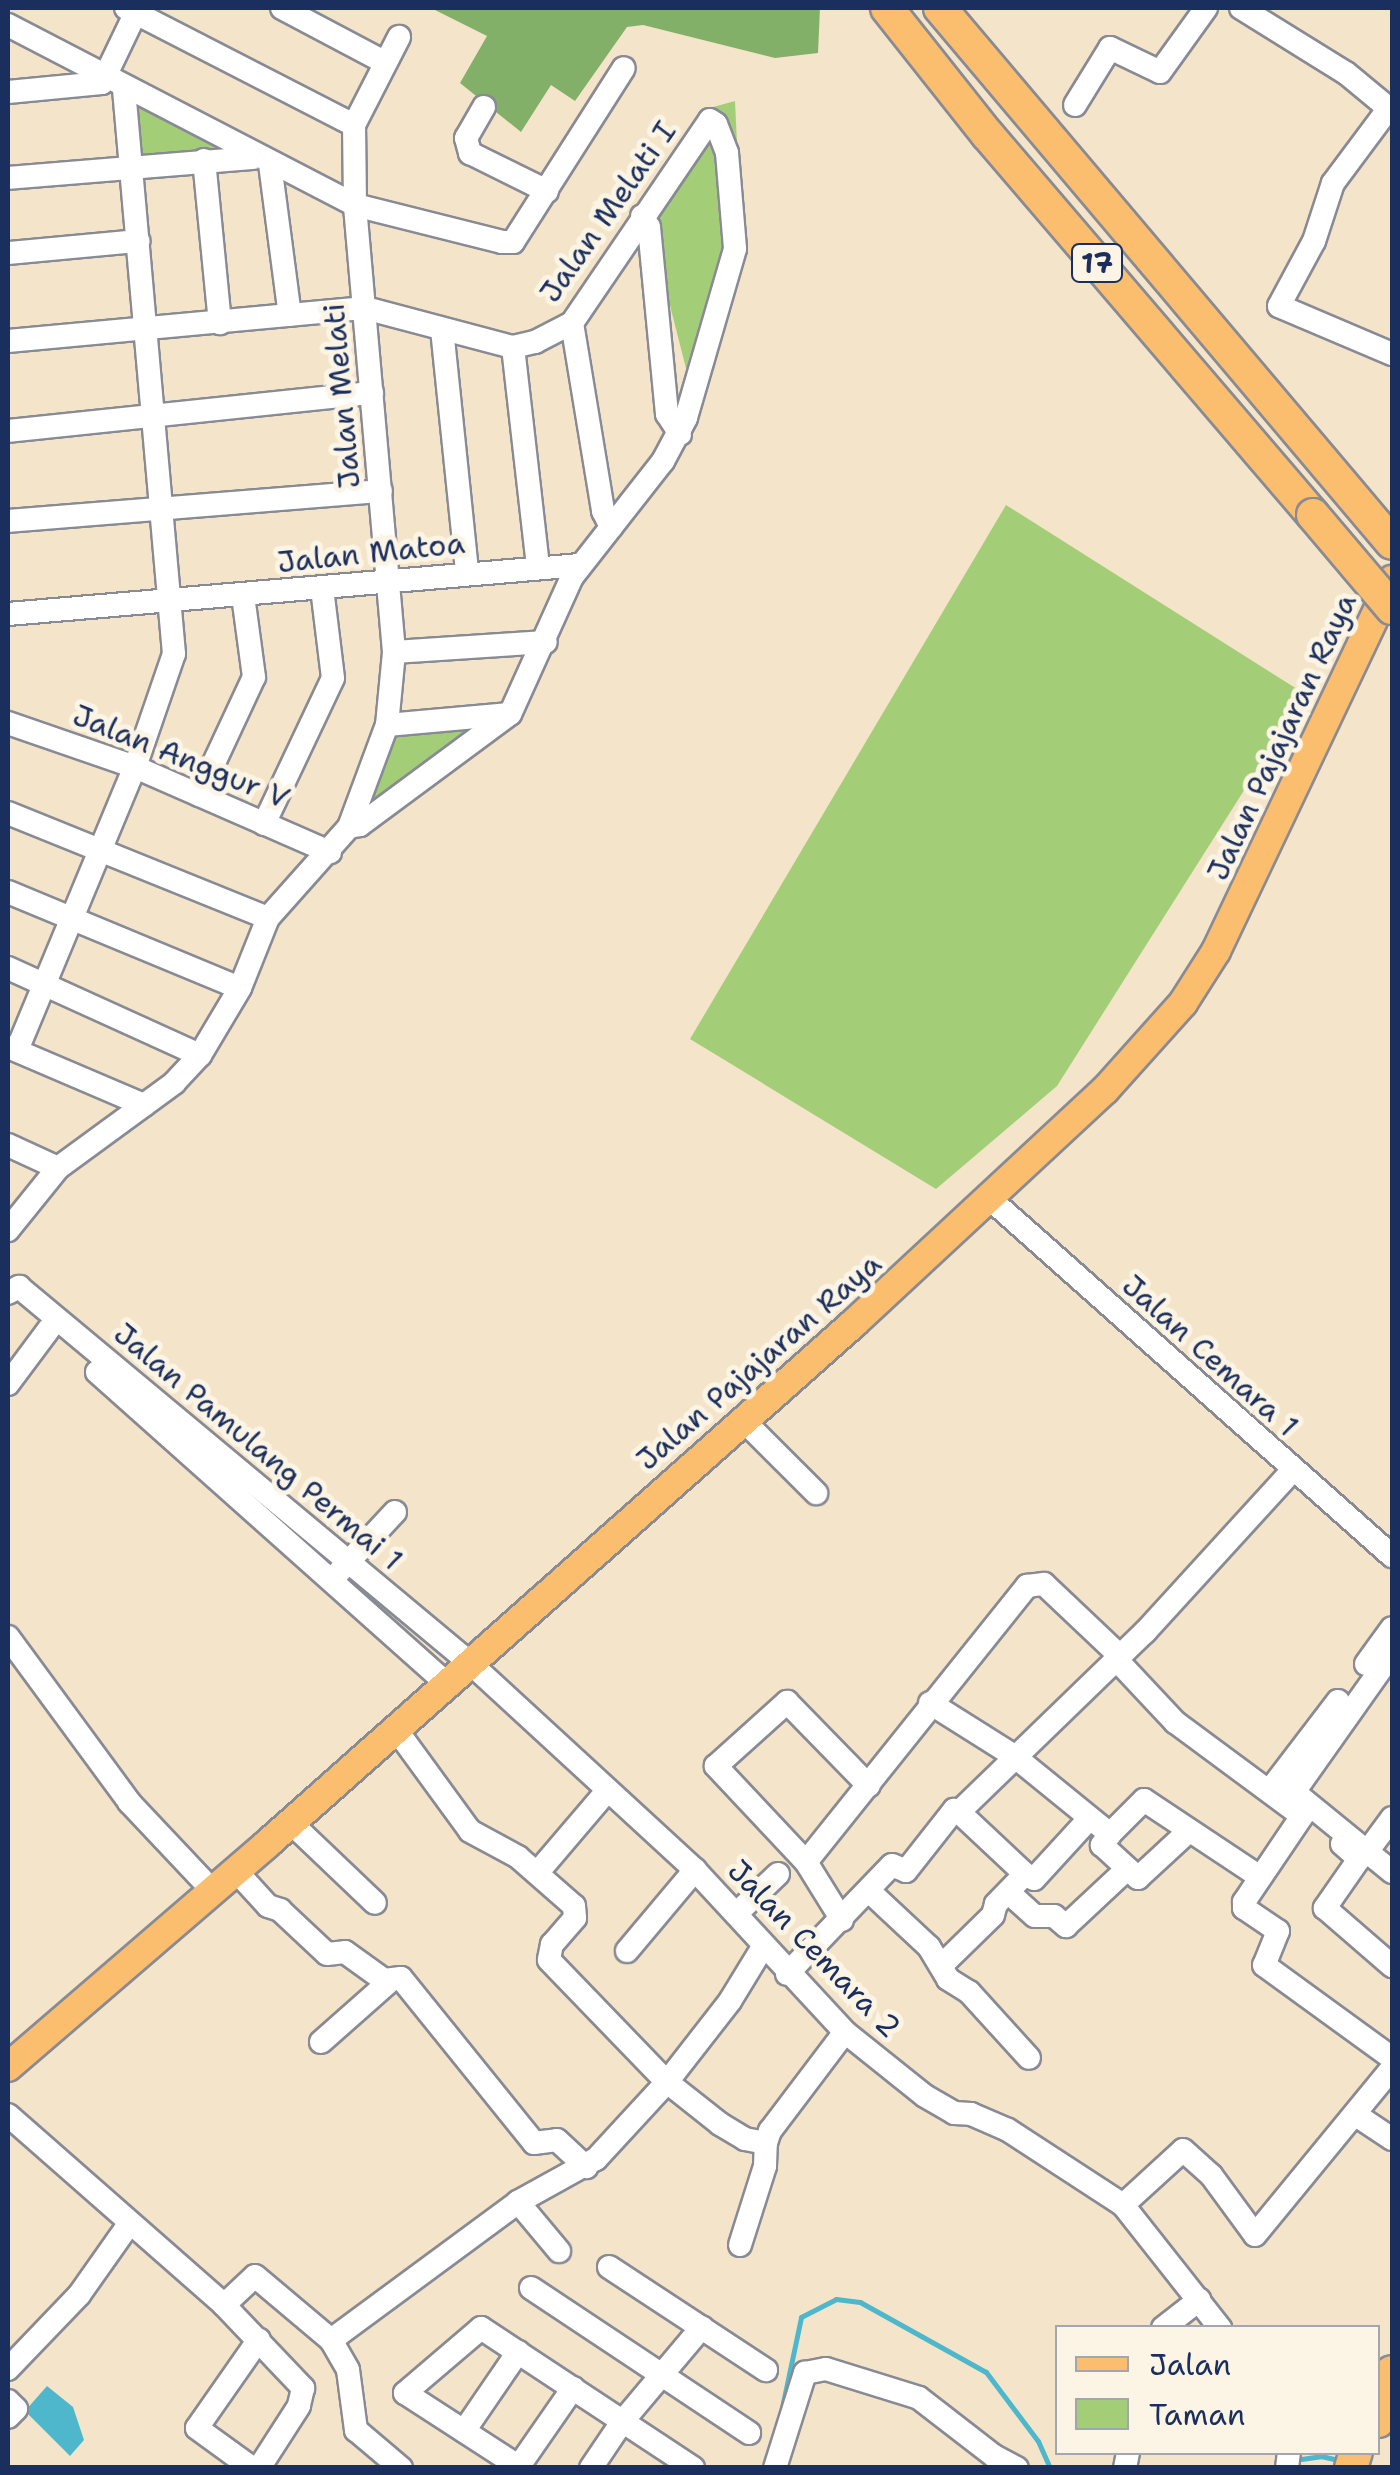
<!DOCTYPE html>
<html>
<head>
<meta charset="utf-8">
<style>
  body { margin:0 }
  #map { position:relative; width:1400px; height:2475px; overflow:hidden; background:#f4e5ca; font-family:"Shantell Sans",sans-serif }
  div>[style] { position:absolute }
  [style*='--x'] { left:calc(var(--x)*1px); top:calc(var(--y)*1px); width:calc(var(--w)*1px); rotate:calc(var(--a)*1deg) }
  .green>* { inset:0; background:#a4cd78 }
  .forest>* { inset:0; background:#83b068 }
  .water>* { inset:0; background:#4eb7cb }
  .stream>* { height:5px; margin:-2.5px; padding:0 2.5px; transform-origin:2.5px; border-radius:2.5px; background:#4eb7cb }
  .roads { filter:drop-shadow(2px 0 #888a94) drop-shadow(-2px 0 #888a94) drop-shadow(0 2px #888a94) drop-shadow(0 -2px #888a94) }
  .minor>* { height:22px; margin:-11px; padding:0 11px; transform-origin:11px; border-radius:11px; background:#fff }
  .major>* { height:28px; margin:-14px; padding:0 14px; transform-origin:14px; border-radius:14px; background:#fbbd6e }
  .highway>* { height:32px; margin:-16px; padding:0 16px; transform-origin:16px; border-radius:16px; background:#fbbd6e }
  .bridges { filter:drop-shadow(2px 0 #888a94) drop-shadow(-2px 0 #888a94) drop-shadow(0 2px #888a94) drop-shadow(0 -2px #888a94) }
  .highway-bridge>* { height:32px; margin:-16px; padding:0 16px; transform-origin:16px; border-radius:16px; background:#fbbd6e }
  span { translate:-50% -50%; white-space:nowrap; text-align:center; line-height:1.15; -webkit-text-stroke:10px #fcf5e5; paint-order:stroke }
  .shield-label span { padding:2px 8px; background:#fcf5e5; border:2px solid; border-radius:8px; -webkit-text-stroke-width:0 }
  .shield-label { font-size:28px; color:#1b2f5e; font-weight:700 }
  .street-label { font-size:30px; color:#1b2f5e }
  .frame { position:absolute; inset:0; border:10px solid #1b2f5e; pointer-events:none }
  .legend { position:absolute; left:1055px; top:2325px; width:325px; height:130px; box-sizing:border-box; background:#fcf5e5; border:2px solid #a2a6af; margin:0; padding:12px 18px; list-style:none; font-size:30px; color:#1b2f5e }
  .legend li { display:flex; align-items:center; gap:20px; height:50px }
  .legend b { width:50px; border:2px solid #a2a6af }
</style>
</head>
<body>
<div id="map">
  <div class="green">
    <i style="clip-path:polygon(125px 94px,238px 155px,132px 162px)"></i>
    <i style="clip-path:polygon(735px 101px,742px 248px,714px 370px,689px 380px,642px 196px,706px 109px)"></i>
    <i style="clip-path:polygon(1006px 505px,1305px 694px,1057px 1086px,936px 1189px,690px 1039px)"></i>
    <i style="clip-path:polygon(505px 721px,349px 827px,387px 725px)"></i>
  </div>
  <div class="forest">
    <i style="clip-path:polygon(431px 8px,820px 8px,818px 53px,775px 58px,643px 25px,627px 27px,575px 101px,551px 85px,521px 132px,460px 83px,487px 36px)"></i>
  </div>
  <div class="water">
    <i style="clip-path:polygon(47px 2386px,73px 2407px,84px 2440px,70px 2456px,25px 2411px)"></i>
  </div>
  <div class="stream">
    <i style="--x:780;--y:2417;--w:102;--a:-78.1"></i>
    <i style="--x:801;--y:2317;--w:39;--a:-27"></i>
    <i style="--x:836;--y:2299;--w:24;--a:7"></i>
    <i style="--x:860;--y:2302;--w:144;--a:29.1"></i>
    <i style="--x:986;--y:2372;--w:86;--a:53"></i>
    <i style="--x:1038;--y:2441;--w:30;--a:66"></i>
    <i style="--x:1294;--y:2460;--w:27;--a:-8"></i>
    <i style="--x:1321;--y:2456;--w:22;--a:13"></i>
  </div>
  <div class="roads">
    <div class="minor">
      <i style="--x:126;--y:8;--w:256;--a:27.2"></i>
      <i style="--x:282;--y:8;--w:115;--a:27.9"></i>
      <i style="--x:1241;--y:8;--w:123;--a:31.8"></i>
      <i style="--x:1346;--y:73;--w:60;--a:39.6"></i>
      <i style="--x:8;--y:25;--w:391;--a:27.4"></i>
      <i style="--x:355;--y:205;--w:152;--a:14.1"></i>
      <i style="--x:502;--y:242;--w:11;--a:0"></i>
      <i style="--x:513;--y:242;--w:206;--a:-57.5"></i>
      <i style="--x:8;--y:92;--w:94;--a:-5.5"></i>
      <i style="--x:102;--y:83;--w:83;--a:-64.4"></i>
      <i style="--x:1075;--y:105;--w:67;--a:-58.4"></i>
      <i style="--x:1110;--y:48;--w:55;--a:25.6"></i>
      <i style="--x:1160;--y:72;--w:79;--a:-54.3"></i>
      <i style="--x:484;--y:107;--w:36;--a:120"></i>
      <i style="--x:466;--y:138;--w:16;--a:75"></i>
      <i style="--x:470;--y:153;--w:86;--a:26.3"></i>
      <i style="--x:1389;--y:108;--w:94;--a:126.7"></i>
      <i style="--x:1333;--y:183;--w:61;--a:108.1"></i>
      <i style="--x:1314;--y:241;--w:74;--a:118.3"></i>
      <i style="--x:1279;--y:306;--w:123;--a:23"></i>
      <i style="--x:204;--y:160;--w:164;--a:84.4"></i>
      <i style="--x:270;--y:164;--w:152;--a:82.5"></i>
      <i style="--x:8;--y:178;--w:246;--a:-4.7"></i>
      <i style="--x:642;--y:216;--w:13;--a:58"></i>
      <i style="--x:649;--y:227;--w:188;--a:84.5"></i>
      <i style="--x:667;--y:414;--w:24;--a:57"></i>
      <i style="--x:8;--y:253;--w:131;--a:-5.3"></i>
      <i style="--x:572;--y:323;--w:191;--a:80.6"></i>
      <i style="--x:603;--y:511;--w:18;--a:63"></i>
      <i style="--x:442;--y:329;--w:245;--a:84.1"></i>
      <i style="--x:8;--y:341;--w:359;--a:-5.3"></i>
      <i style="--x:365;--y:308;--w:153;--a:14.8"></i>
      <i style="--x:513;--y:347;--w:23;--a:-13"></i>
      <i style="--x:535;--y:342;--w:42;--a:-27.2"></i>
      <i style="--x:572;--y:323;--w:245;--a:-55.8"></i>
      <i style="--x:710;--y:120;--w:7;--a:34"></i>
      <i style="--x:716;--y:124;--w:31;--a:69"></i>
      <i style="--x:727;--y:153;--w:96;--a:85.2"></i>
      <i style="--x:735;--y:249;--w:176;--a:106.2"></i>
      <i style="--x:686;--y:418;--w:49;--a:118.1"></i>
      <i style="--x:663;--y:461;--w:147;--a:128.1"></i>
      <i style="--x:572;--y:577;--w:150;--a:114.3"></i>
      <i style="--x:510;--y:714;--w:187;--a:143.5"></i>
      <i style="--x:360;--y:825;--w:11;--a:170"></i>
      <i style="--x:349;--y:827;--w:122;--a:131.7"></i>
      <i style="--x:268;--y:918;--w:75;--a:111.8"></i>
      <i style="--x:240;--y:988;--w:78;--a:120.8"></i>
      <i style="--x:200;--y:1055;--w:38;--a:133"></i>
      <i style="--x:174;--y:1083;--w:144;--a:143.8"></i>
      <i style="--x:58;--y:1168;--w:80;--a:128.9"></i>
      <i style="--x:513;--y:347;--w:220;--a:83.5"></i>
      <i style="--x:8;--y:431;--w:366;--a:-6"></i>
      <i style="--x:8;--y:521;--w:374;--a:-4.6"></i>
      <i style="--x:8;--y:614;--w:573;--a:-4.9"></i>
      <i style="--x:394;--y:652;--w:152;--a:-3.8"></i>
      <i style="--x:8;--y:723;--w:134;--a:19.1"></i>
      <i style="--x:135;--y:767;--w:213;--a:23.6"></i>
      <i style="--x:387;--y:725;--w:123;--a:-5.1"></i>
      <i style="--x:199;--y:795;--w:130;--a:-65"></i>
      <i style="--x:254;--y:677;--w:82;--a:-97.7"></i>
      <i style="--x:8;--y:813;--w:280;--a:22"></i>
      <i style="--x:264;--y:824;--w:161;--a:-64.7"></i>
      <i style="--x:333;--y:678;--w:91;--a:-97"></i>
      <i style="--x:349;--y:827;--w:109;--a:-69.6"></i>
      <i style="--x:387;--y:725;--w:73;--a:-84.5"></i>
      <i style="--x:394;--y:652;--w:449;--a:-95"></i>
      <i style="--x:355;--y:205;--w:80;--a:-90.7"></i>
      <i style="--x:354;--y:125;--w:99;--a:-62.9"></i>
      <i style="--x:8;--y:892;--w:251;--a:22.5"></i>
      <i style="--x:8;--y:968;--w:211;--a:24.4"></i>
      <i style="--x:8;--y:1047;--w:148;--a:23.1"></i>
      <i style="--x:17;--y:1050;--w:307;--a:-67.4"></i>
      <i style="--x:135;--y:767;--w:120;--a:-71"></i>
      <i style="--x:174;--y:654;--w:567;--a:-95.06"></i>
      <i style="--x:8;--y:1145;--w:55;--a:24.7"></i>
      <i style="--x:989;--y:1198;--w:539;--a:41.62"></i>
      <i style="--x:8;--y:1293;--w:13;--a:-29"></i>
      <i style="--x:19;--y:1287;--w:586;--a:39.81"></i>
      <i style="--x:469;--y:1662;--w:307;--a:42.6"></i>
      <i style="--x:695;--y:1870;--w:221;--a:47.2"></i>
      <i style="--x:845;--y:2032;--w:102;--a:38.7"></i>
      <i style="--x:925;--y:2096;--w:34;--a:30"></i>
      <i style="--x:954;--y:2113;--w:17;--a:3"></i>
      <i style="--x:971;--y:2114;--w:40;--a:23.4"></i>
      <i style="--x:1008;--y:2130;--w:137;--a:33.1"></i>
      <i style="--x:1123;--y:2205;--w:157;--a:51.7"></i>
      <i style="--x:97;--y:1372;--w:466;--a:41.7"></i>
      <i style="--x:8;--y:1384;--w:69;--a:-53.3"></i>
      <i style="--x:742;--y:1419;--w:105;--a:45"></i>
      <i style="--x:339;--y:1572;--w:82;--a:-47"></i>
      <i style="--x:8;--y:1637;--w:205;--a:53.7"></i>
      <i style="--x:129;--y:1802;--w:122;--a:46.7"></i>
      <i style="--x:1391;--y:1655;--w:168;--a:125.3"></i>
      <i style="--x:1294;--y:1792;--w:127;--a:39.2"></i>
      <i style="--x:1115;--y:1658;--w:88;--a:46.8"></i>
      <i style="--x:1175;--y:1722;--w:158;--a:36.5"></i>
      <i style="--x:1302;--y:1816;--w:104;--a:124"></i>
      <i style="--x:1244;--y:1902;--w:6;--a:90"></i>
      <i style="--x:1244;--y:1908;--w:41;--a:34.1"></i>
      <i style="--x:1278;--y:1931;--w:37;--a:112"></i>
      <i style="--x:1264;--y:1965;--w:158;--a:36"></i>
      <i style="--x:1366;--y:1664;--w:44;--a:-54.2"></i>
      <i style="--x:930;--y:1703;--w:99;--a:32.2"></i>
      <i style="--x:1014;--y:1756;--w:124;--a:39.1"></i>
      <i style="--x:1110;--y:1834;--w:48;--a:-45"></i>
      <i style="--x:1144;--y:1800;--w:139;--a:33.6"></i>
      <i style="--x:395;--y:1728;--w:127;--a:53.9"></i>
      <i style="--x:470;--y:1831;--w:55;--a:28.4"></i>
      <i style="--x:518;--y:1857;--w:74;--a:41.2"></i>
      <i style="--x:574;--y:1906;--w:12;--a:85"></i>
      <i style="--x:575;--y:1918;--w:35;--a:131"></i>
      <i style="--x:552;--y:1944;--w:16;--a:101"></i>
      <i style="--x:549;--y:1960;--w:170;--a:46"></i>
      <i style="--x:667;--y:2082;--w:68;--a:38.4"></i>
      <i style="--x:720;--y:2124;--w:29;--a:31"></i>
      <i style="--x:745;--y:2139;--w:21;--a:11"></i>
      <i style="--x:766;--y:2143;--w:13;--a:-72"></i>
      <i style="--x:770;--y:2131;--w:124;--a:-52.9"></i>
      <i style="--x:1270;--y:1790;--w:112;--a:-52.6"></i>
      <i style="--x:959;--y:1812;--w:91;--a:43.2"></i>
      <i style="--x:290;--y:1822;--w:117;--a:43.6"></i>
      <i style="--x:1110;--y:1834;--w:14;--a:126"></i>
      <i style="--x:1102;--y:1845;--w:49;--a:42.5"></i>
      <i style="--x:1138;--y:1878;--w:69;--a:-42.7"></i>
      <i style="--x:1342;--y:1844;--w:23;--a:41"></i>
      <i style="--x:1359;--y:1859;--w:60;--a:124.8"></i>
      <i style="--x:1325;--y:1908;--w:89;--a:40.9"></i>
      <i style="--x:1367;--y:1852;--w:42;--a:-53.7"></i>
      <i style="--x:806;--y:1862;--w:354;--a:-51.3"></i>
      <i style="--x:1027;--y:1586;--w:17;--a:-7"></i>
      <i style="--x:1044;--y:1584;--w:102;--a:43.4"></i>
      <i style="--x:236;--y:1871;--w:47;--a:47.6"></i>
      <i style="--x:268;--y:1906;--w:13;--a:18"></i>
      <i style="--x:280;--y:1910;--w:64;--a:43.1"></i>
      <i style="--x:327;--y:1954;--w:18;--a:-6"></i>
      <i style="--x:345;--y:1952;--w:48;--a:35.7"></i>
      <i style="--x:384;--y:1980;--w:17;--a:-7"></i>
      <i style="--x:401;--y:1978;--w:212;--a:51.1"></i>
      <i style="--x:534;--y:2143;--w:23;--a:-7"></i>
      <i style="--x:557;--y:2140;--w:40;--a:43"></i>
      <i style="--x:538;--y:1872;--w:106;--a:-49.6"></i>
      <i style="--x:869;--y:1891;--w:82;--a:43"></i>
      <i style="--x:929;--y:1947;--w:37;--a:59"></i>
      <i style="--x:948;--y:1979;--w:25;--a:32"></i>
      <i style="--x:969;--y:1992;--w:89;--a:47.7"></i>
      <i style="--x:1008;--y:1892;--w:36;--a:42"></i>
      <i style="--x:1035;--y:1916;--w:19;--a:0"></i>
      <i style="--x:1054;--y:1916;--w:16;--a:40"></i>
      <i style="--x:1066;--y:1926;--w:82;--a:-43"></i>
      <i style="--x:736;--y:1914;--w:58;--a:-43.6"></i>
      <i style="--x:842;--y:1920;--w:68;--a:-121.8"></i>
      <i style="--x:806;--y:1862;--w:132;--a:-133.2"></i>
      <i style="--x:716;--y:1766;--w:96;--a:-42"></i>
      <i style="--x:787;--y:1702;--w:117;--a:45.7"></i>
      <i style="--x:627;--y:1951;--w:106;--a:-50"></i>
      <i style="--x:942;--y:1965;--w:71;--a:-44.4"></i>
      <i style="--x:993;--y:1915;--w:11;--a:-75"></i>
      <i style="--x:996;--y:1904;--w:42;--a:-46"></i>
      <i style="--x:1025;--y:1874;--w:10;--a:29"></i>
      <i style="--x:1034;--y:1879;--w:81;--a:-47.5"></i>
      <i style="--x:787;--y:1974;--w:151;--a:-46.1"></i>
      <i style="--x:892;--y:1865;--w:15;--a:23"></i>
      <i style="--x:906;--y:1871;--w:78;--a:-51.8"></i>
      <i style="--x:954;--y:1810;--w:5;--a:22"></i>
      <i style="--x:959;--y:1812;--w:259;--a:-44.1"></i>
      <i style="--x:1145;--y:1632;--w:219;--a:-47.6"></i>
      <i style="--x:321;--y:2042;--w:94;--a:-41.5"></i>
      <i style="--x:8;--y:2115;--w:288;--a:41.3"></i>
      <i style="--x:224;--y:2305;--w:115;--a:46.4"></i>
      <i style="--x:303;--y:2388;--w:18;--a:103"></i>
      <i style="--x:299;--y:2406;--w:74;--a:122.8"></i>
      <i style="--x:1356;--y:2115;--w:43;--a:33.7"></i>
      <i style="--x:518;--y:2202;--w:64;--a:50.1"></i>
      <i style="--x:1123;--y:2205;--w:81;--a:-42.5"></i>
      <i style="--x:1183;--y:2150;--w:38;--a:42"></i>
      <i style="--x:1211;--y:2175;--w:74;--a:53.7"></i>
      <i style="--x:1255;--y:2235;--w:216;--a:-50.6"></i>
      <i style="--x:740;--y:2245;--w:83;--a:-72.4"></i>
      <i style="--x:765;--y:2166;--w:23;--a:-88"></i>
      <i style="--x:609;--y:2267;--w:188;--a:33.3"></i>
      <i style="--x:531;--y:2288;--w:262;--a:33.6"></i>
      <i style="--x:224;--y:2305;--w:42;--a:-43.1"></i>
      <i style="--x:255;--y:2276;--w:99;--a:40.1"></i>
      <i style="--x:331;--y:2340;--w:34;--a:60"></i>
      <i style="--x:348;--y:2370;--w:61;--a:82.4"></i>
      <i style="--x:356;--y:2430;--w:59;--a:40.2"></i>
      <i style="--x:1163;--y:2328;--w:46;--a:-37.9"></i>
      <i style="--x:331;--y:2340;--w:232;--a:-36.4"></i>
      <i style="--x:518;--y:2202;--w:89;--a:-28.9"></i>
      <i style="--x:596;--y:2159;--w:105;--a:-47.3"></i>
      <i style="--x:667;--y:2082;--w:103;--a:-52.1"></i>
      <i style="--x:730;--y:2001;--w:63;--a:-58.6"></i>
      <i style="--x:8;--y:2369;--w:103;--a:-46.2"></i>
      <i style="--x:79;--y:2295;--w:87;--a:-54.8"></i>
      <i style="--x:8;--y:2401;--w:11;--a:45"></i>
      <i style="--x:16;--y:2409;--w:11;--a:135"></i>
      <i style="--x:464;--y:2431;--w:96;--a:-55.6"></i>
      <i style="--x:519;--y:2466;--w:95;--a:-55.3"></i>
      <i style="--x:252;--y:2468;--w:68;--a:-144"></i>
      <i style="--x:197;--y:2428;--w:108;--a:-55.1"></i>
      <i style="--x:521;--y:2468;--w:138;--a:-147.1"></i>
      <i style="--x:405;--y:2393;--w:100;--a:-40.5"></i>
      <i style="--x:481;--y:2328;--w:254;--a:33.4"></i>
      <i style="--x:591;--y:2468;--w:55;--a:-56"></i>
      <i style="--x:622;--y:2422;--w:124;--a:-49.9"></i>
      <i style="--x:775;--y:2468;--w:100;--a:-72.5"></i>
      <i style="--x:805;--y:2373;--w:21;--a:-11"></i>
      <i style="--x:826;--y:2369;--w:97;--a:17.3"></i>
      <i style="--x:919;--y:2398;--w:95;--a:37.7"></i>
      <i style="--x:994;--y:2456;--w:26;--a:28"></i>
      <i style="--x:1125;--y:2468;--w:16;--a:-79"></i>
      <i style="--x:1287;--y:2468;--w:16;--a:-83"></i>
    </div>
    <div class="major">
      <i style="--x:8;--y:2067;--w:342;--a:-40.7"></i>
      <i style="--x:267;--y:1844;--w:785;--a:-41.59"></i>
      <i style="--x:854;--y:1323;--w:342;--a:-42.9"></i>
      <i style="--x:1105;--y:1090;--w:117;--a:-48.1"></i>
      <i style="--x:1183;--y:1003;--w:62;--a:-57.6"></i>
      <i style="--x:1216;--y:951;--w:411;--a:-64.6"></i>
    </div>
    <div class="highway">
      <i style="--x:887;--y:8;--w:161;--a:51.6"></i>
      <i style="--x:987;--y:134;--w:501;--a:49.45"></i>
      <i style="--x:940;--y:8;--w:700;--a:49.81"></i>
      <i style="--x:1378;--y:2384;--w:18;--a:-41"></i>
      <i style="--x:1378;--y:2421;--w:19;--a:-43"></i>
      <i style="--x:1351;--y:2468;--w:17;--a:-73"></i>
    </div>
  </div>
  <div class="bridges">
    <div class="highway-bridge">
      <i style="--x:1313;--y:515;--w:122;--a:49.7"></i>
    </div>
  </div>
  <div class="shield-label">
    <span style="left:1097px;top:263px">17</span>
  </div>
  <div class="street-label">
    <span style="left:608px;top:212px;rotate:-55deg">Jalan Melati I</span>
    <span style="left:342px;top:396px;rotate:-95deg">Jalan Melati</span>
    <span style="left:371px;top:553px;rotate:-6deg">Jalan Matoa</span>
    <span style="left:1282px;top:737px;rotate:-65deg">Jalan Pajajaran Raya</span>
    <span style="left:181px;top:757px;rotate:22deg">Jalan Anggur V</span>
    <span style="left:1210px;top:1356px;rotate:42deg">Jalan Cemara 1</span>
    <span style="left:759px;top:1362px;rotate:-41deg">Jalan Pajajaran Raya</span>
    <span style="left:258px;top:1447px;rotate:40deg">Jalan Pamulang Permai 1</span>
    <span style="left:814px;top:1949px;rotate:46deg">Jalan Cemara 2</span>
  </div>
  <div class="frame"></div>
  <ul class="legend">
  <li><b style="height:12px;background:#fbbd6e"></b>Jalan</li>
  <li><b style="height:28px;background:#a4cd78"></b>Taman</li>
  </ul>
</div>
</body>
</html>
